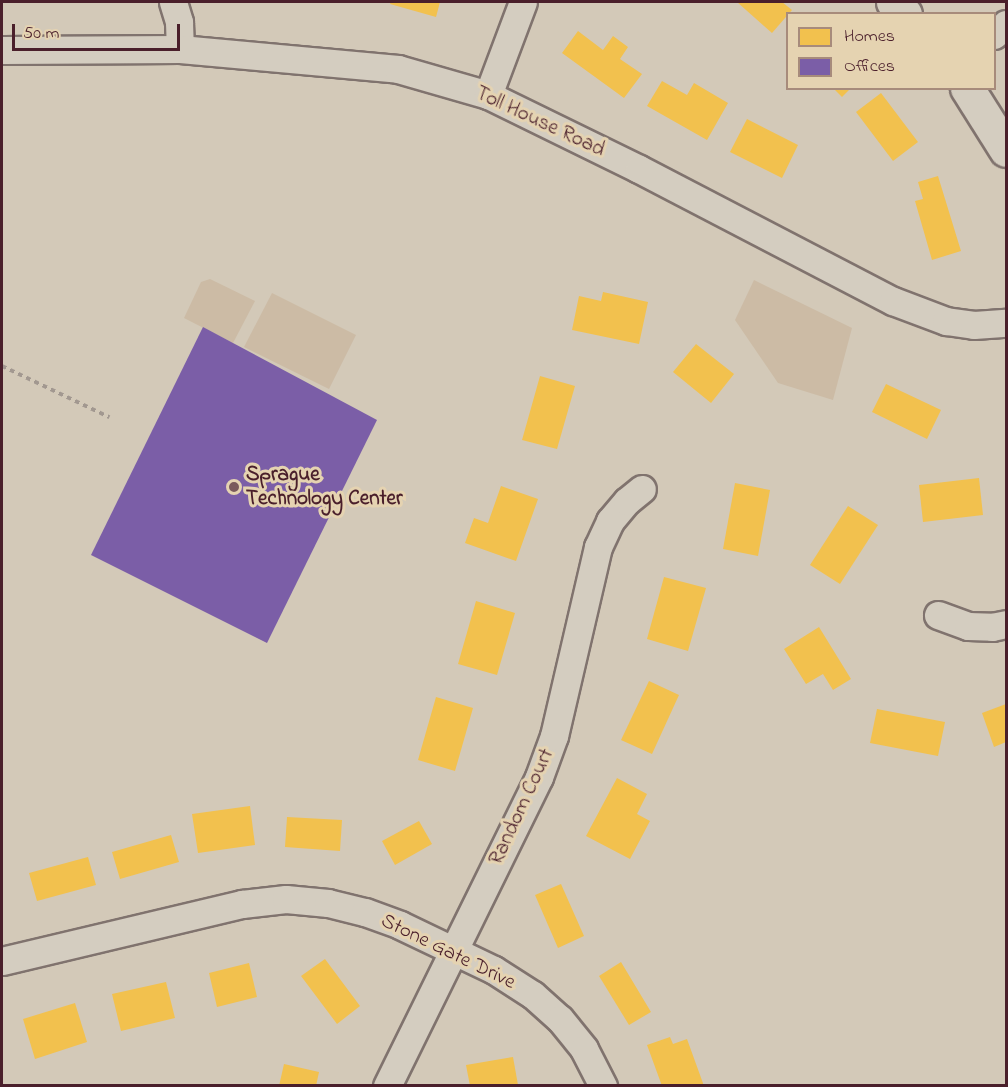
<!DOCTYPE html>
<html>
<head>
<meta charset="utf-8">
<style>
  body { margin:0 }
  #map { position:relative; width:1008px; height:1087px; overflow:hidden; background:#d3c9b8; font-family:"Indie Flower",sans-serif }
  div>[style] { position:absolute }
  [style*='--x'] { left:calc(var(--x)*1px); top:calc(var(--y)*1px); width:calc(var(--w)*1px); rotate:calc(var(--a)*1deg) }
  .green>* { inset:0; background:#ccbba5 }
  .homes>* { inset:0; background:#f2c14e }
  .offices>* { inset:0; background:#7b5ea7 }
  .path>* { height:4px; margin-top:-2px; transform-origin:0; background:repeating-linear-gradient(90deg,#a29890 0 4.5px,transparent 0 9px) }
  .roads { filter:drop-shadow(2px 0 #80736e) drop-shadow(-2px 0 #80736e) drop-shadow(0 2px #80736e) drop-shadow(0 -2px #80736e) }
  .minor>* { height:27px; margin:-13.5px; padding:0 13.5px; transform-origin:13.5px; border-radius:13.5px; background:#d4cdc0 }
  .major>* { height:33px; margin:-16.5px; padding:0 16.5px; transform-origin:16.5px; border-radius:16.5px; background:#d4cdc0 }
  .dots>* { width:16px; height:16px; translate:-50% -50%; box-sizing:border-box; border:3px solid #e5d3b1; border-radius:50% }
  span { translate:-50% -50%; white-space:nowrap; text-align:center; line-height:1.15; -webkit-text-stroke:6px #e5d3b1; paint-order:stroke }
  .street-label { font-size:21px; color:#4a1f2b }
  .poi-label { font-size:21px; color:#4a1f2b; font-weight:700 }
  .left { translate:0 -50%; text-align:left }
  .frame { position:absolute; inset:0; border:3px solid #4a1f2b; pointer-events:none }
  .legend { position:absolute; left:786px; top:12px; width:210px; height:78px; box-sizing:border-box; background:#e5d3b1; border:2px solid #a78b7b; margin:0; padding:8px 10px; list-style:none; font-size:18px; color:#4a1f2b }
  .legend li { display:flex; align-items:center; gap:12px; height:30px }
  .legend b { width:30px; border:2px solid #a78b7b }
  .scale { position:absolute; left:12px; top:24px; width:168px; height:27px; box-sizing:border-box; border:3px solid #4a1f2b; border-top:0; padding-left:8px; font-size:18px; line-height:21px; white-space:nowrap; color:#4a1f2b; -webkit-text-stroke:4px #e5d3b1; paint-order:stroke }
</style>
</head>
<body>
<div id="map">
  <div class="green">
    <i style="clip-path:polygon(210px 279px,255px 301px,233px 343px,184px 318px,201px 282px)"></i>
    <i style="clip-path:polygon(754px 280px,852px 328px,833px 400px,778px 383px,735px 320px)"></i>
    <i style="clip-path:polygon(272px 293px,356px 335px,329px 389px,244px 347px)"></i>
  </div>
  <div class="homes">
    <i style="clip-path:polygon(391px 2px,440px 2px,436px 17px,390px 4px)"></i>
    <i style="clip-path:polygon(737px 2px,782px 2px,792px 10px,772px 33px)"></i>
    <i style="clip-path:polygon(578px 31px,603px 50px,613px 36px,628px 47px,620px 59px,642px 74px,624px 98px,562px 53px)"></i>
    <i style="clip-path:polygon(662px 81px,687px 95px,694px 83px,728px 103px,707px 140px,647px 106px)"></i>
    <i style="clip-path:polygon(833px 88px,851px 88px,842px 97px)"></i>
    <i style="clip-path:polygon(881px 93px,918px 142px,893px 161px,856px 112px)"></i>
    <i style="clip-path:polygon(747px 119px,798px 145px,782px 178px,730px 152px)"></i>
    <i style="clip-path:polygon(938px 176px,961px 251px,932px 260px,915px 201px,923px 199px,918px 182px)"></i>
    <i style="clip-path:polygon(603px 292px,648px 302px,639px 344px,572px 330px,579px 296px,601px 301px)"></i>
    <i style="clip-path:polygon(696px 344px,734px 374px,711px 403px,673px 372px)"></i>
    <i style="clip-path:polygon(540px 376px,575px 386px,557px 449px,522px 440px)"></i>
    <i style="clip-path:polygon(886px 384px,941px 410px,927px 439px,872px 412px)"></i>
    <i style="clip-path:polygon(979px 478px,983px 515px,923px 522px,919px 485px)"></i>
    <i style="clip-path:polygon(735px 483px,770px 490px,758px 556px,723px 549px)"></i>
    <i style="clip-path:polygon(501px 486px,538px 499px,516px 561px,465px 543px,474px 518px,488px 523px)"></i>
    <i style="clip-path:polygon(848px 506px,878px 525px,840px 584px,810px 565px)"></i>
    <i style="clip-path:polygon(664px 577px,706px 588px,688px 651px,647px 639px)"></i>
    <i style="clip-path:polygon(476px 601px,515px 613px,497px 675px,458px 664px)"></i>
    <i style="clip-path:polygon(819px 627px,851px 679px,833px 690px,823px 674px,806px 684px,784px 649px)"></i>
    <i style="clip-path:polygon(649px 681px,679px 695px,652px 754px,621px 740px)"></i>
    <i style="clip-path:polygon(436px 697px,473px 708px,455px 771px,418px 760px)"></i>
    <i style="clip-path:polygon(1006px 704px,1006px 742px,994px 747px,982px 713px)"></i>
    <i style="clip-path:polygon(877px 709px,945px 722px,938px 756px,870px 743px)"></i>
    <i style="clip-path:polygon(617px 778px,647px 794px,637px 814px,650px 821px,630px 859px,586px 836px)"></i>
    <i style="clip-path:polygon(250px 806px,255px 845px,198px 853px,192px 814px)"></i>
    <i style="clip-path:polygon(287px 817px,342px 820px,340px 851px,285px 847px)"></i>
    <i style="clip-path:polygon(419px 821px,432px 844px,395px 865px,382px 841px)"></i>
    <i style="clip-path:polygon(171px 835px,179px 862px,120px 879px,112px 852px)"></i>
    <i style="clip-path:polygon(88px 857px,96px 885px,37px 901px,29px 873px)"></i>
    <i style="clip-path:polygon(561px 884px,584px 936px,558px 948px,535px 895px)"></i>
    <i style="clip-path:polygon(325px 959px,360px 1006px,337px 1024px,301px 976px)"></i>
    <i style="clip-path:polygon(621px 962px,651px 1012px,629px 1025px,599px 976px)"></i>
    <i style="clip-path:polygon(249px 963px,257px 997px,217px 1007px,209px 973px)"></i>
    <i style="clip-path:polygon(166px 982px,175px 1018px,121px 1031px,112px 994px)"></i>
    <i style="clip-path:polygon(75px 1003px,87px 1042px,35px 1059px,23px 1019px)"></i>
    <i style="clip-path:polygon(670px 1037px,673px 1044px,687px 1039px,704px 1086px,662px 1086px,647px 1045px)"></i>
    <i style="clip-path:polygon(513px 1057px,518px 1085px,470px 1086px,466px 1065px)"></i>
    <i style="clip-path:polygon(284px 1064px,319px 1072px,316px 1086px,279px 1086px)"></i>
  </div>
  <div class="offices">
    <i style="clip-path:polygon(203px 327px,377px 420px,267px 643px,91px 555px)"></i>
  </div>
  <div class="path">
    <i style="--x:2;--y:366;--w:119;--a:25.5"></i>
  </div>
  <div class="roads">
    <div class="minor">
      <i style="--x:173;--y:2;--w:21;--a:73"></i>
      <i style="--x:179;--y:22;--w:27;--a:88"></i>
      <i style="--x:994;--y:35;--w:16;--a:-43"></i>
      <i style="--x:2;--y:50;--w:178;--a:-0.3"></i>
      <i style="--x:180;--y:49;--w:219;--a:5.2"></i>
      <i style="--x:398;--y:69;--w:94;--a:16.1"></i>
      <i style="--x:488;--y:95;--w:168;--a:26.1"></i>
      <i style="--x:639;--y:169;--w:286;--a:27.5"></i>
      <i style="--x:893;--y:301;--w:57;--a:20.7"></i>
      <i style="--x:946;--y:321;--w:28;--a:8"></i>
      <i style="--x:974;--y:325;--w:32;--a:-4"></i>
      <i style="--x:488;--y:95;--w:99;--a:-69.4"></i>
      <i style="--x:938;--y:615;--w:32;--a:20"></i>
      <i style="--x:968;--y:626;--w:24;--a:2"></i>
      <i style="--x:992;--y:627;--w:14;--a:-12"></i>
      <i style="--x:2;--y:961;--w:247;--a:-13.4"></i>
      <i style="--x:242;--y:904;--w:44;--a:-6.5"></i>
      <i style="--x:286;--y:899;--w:42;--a:5.4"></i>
      <i style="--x:328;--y:903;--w:38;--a:14"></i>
      <i style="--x:365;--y:912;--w:37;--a:20"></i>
      <i style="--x:400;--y:925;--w:104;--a:25.6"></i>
      <i style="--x:494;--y:970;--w:46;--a:32.7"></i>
      <i style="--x:533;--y:995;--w:36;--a:42"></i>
      <i style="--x:560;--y:1019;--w:38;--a:51"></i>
      <i style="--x:584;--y:1049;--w:42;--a:62.8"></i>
      <i style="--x:387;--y:1086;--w:344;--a:-63.8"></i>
      <i style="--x:539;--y:777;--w:44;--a:-69.9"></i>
      <i style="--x:554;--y:736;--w:194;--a:-76.9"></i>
      <i style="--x:598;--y:547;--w:29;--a:-65"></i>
      <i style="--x:610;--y:521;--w:26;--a:-50"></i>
      <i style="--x:627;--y:501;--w:19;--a:-39"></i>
    </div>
    <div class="major">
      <i style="--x:893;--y:2;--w:17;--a:45"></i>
      <i style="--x:967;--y:88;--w:73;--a:57.8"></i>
    </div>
  </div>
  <div class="dots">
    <i style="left:234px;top:487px;background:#7a5a5c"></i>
  </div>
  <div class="street-label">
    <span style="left:540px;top:122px;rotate:25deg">Toll House Road</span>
    <span style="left:522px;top:807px;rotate:-65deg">Random Court</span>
    <span style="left:448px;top:952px;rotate:26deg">Stone Gate Drive</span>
  </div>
  <div class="poi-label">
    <span class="left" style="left:246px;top:487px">Sprague<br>Technology Center</span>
  </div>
  <div class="frame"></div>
  <ul class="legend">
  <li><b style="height:16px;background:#f2c14e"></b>Homes</li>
  <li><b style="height:16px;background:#7b5ea7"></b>Offices</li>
  </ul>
  <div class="scale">50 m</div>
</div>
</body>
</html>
